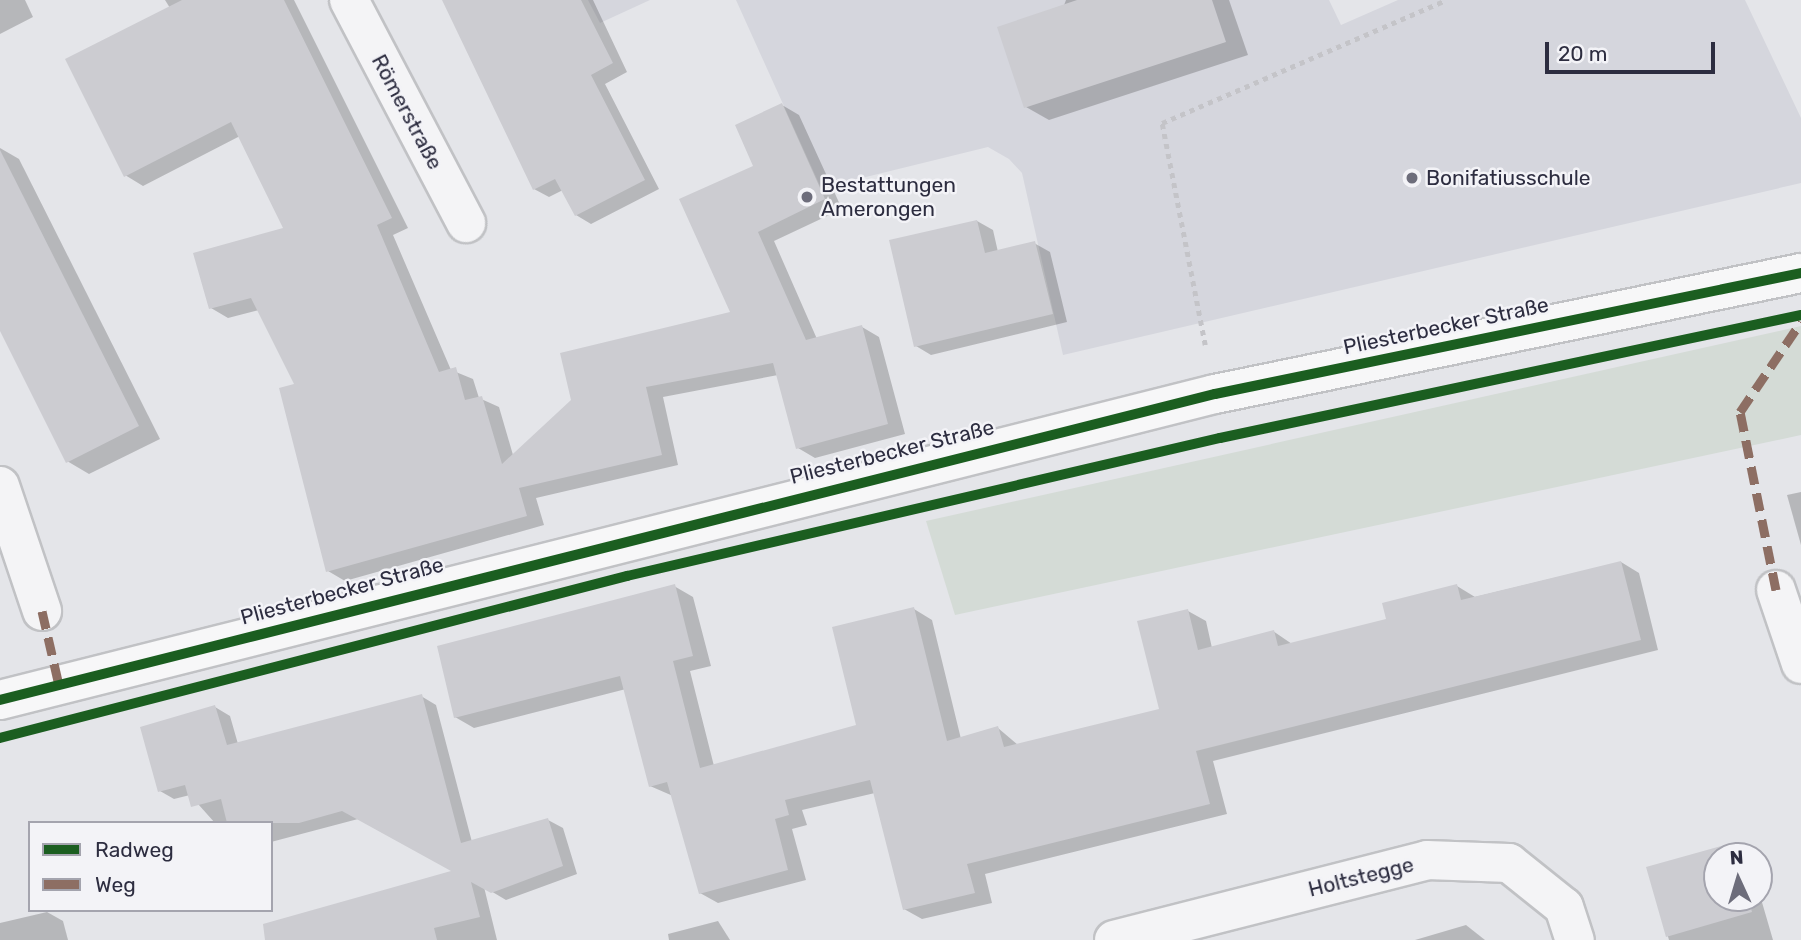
<!DOCTYPE html>
<html>
<head>
<meta charset="utf-8">
<style>
  body { margin:0 }
  #map { position:relative; width:1801px; height:940px; overflow:hidden; background:#e4e5e9; font-family:Rubik,sans-serif }
  div>[style] { position:absolute }
  [style*='--x'] { left:calc(var(--x)*1px); top:calc(var(--y)*1px); width:calc(var(--w)*1px); rotate:calc(var(--a)*1deg) }
  .built>* { inset:0; background:#d5d6dd }
  .green>* { inset:0; background:#d4dbd6 }
  .shadow>* { inset:0; background:#0003 }
  .building>* { inset:0; background:#ccccd1 }
  .path>* { height:4.5px; margin-top:-2.25px; transform-origin:0; background:repeating-linear-gradient(90deg,#c4c4c8 0 5px,transparent 0 10px) }
  .roads { filter:drop-shadow(2px 0 #c1c2c5) drop-shadow(-2px 0 #c1c2c5) drop-shadow(0 2px #c1c2c5) drop-shadow(0 -2px #c1c2c5) }
  .minor>* { height:38px; margin:-19px; padding:0 19px; transform-origin:19px; border-radius:19px; background:#f4f4f6 }
  .major>* { height:38px; margin:-19px; padding:0 19px; transform-origin:19px; border-radius:19px; background:#f7f7f8 }
  .quiet>* { height:9px; margin-top:-4.5px; transform-origin:0; background:repeating-linear-gradient(90deg,#8d6e63 0 18px,transparent 0 27px) }
  .cycleway>* { height:10px; margin:-5px; padding:0 5px; transform-origin:5px; border-radius:5px; background:#1b5e20 }
  .dots>* { width:19px; height:19px; translate:-50% -50%; box-sizing:border-box; border:4px solid #f3f3f7; border-radius:50% }
  span { translate:-50% -50%; white-space:nowrap; text-align:center; line-height:1.15; -webkit-text-stroke:5px #f3f3f7; paint-order:stroke }
  .street-label { font-size:21px; color:#2d2d40 }
  .poi-label { font-size:21px; color:#2d2d40 }
  .left { translate:0 -50%; text-align:left }
  .legend { position:absolute; left:28px; top:821px; width:245px; height:91px; box-sizing:border-box; background:#f3f3f7; border:2px solid #a4a4ae; margin:0; padding:9px 12px; list-style:none; font-size:21px; color:#2d2d40 }
  .legend li { display:flex; align-items:center; gap:14px; height:35px }
  .legend b { width:35px; border:2px solid #a4a4ae }
  .north { position:absolute; left:1703px; top:842px; width:70px; height:70px; box-sizing:border-box; background:#f3f3f7; border:2px solid #a4a4ae; border-radius:50%; rotate:356deg; font-size:19px; font-weight:700; line-height:28px; text-align:center; color:#2d2d40 }
  .north::after { content:''; display:block; margin:auto; width:24px; height:32px; background:#6d6d7b; clip-path:polygon(50% 0,100% 100%,50% 72%,0 100%) }
  .scale { position:absolute; left:1545px; top:42px; width:170px; height:32px; box-sizing:border-box; border:4px solid #2d2d40; border-top:0; padding-left:9px; font-size:21px; line-height:24px; white-space:nowrap; color:#2d2d40; -webkit-text-stroke:5px #f3f3f7; paint-order:stroke }
</style>
</head>
<body>
<div id="map">
  <div class="built">
    <i style="clip-path:polygon(588px 0,650px 0,600px 23px)"></i>
    <i style="clip-path:polygon(736px 0,1329px 0,1341px 25px,1398px 0,1745px 0,1801px 118px,1801px 183px,1063px 355px,1022px 173px,1009px 159px,988px 147px,821px 188px)"></i>
  </div>
  <div class="green">
    <i style="clip-path:polygon(1801px 326px,1801px 435px,955px 615px,926px 521px)"></i>
  </div>
  <div class="shadow">
    <i style="clip-path:polygon(0 0,25px 0,33px 17px,0 34px)"></i>
    <i style="clip-path:polygon(165px 0,294px 0,408px 228px,393px 235px,451px 370px,473px 379px,479px 398px,499px 407px,513px 455px,732px 313px,755px 167px,782px 105px,799px 115px,842px 209px,774px 241px,817px 339px,862px 327px,879px 337px,905px 434px,815px 458px,798px 448px,778px 375px,663px 397px,678px 465px,536px 498px,544px 525px,345px 581px,328px 571px,297px 385px,259px 310px,228px 318px,211px 308px,286px 229px,240px 136px,143px 186px,125px 175px,170px 8px)"></i>
    <i style="clip-path:polygon(445px 0,593px 0,627px 72px,605px 84px,659px 189px,591px 224px,576px 215px,563px 190px,549px 197px,534px 189px)"></i>
    <i style="clip-path:polygon(1066px 0,1229px 0,1248px 55px,1049px 120px,1026px 107px)"></i>
    <i style="clip-path:polygon(0 148px,19px 159px,160px 439px,89px 474px,67px 461px,0 327px)"></i>
    <i style="clip-path:polygon(977px 221px,993px 230px,998px 252px,1034px 243px,1050px 252px,1067px 322px,931px 355px,916px 346px)"></i>
    <i style="clip-path:polygon(1801px 492px,1801px 545px,1787px 495px)"></i>
    <i style="clip-path:polygon(1621px 562px,1639px 573px,1658px 650px,1213px 761px,1227px 814px,985px 874px,992px 903px,922px 919px,904px 909px,875px 793px,802px 810px,807px 825px,792px 829px,806px 880px,718px 903px,700px 893px,673px 796px,650px 786px,626px 689px,474px 728px,455px 717px,674px 586px,693px 597px,711px 666px,690px 671px,714px 766px,858px 726px,914px 609px,932px 620px,961px 739px,998px 728px,1018px 745px,1161px 710px,1188px 611px,1206px 621px,1212px 648px,1273px 631px,1292px 644px,1388px 620px,1457px 586px,1475px 597px)"></i>
    <i style="clip-path:polygon(421px 696px,436px 705px,472px 842px,548px 820px,563px 828px,577px 874px,506px 900px,484px 887px,497px 940px,328px 940px,455px 872px,358px 819px,271px 842px,271px 823px,215px 823px,190px 795px,174px 799px,160px 791px,215px 707px,230px 716px,238px 744px)"></i>
    <i style="clip-path:polygon(1731px 845px,1749px 856px,1717px 856px,1717px 898px,1759px 898px,1759px 892px,1773px 940px,1669px 940px,1648px 868px)"></i>
    <i style="clip-path:polygon(47px 912px,63px 921px,68px 940px,0 940px,0 923px)"></i>
    <i style="clip-path:polygon(718px 921px,730px 940px,669px 940px,668px 934px)"></i>
    <i style="clip-path:polygon(1466px 925px,1485px 940px,1415px 940px)"></i>
  </div>
  <div class="building">
    <i style="clip-path:polygon(182px 0,284px 0,392px 218px,377px 225px,439px 372px,456px 367px,465px 400px,482px 396px,502px 464px,571px 400px,560px 353px,730px 312px,679px 199px,753px 166px,735px 125px,782px 103px,825px 199px,758px 232px,806px 340px,862px 325px,888px 424px,796px 449px,773px 363px,646px 387px,662px 455px,519px 488px,527px 516px,326px 572px,279px 388px,294px 384px,251px 298px,209px 309px,193px 253px,283px 228px,231px 122px,124px 177px,65px 59px)"></i>
    <i style="clip-path:polygon(442px 0,581px 0,613px 63px,591px 75px,645px 180px,575px 216px,555px 179px,533px 190px)"></i>
    <i style="clip-path:polygon(1077px 0,1212px 0,1226px 42px,1024px 108px,997px 27px)"></i>
    <i style="clip-path:polygon(0 150px,139px 426px,66px 463px,0 331px)"></i>
    <i style="clip-path:polygon(977px 220px,985px 253px,1035px 241px,1053px 314px,914px 347px,889px 240px)"></i>
    <i style="clip-path:polygon(1621px 561px,1641px 640px,1196px 751px,1210px 804px,967px 864px,975px 893px,903px 910px,870px 780px,785px 800px,789px 815px,775px 819px,788px 870px,699px 894px,667px 782px,649px 787px,620px 676px,454px 718px,437px 646px,675px 584px,693px 656px,673px 661px,700px 768px,856px 725px,832px 627px,914px 607px,947px 741px,998px 726px,1004px 747px,1159px 709px,1137px 621px,1188px 609px,1198px 650px,1274px 630px,1278px 646px,1386px 619px,1382px 603px,1457px 584px,1461px 600px)"></i>
    <i style="clip-path:polygon(422px 694px,461px 843px,548px 818px,563px 866px,491px 893px,471px 882px,480px 917px,434px 928px,437px 940px,265px 940px,263px 924px,451px 871px,342px 811px,299px 823px,227px 823px,221px 799px,191px 807px,185px 785px,158px 792px,140px 727px,215px 705px,227px 745px)"></i>
    <i style="clip-path:polygon(1732px 843px,1735px 856px,1717px 856px,1717px 898px,1748px 898px,1752px 912px,1666px 937px,1646px 867px)"></i>
  </div>
  <div class="path">
    <i style="--x:1205;--y:345;--w:226;--a:-101"></i>
    <i style="--x:1162;--y:123;--w:309;--a:-23.4"></i>
  </div>
  <div class="roads">
    <div class="minor">
      <i style="--x:349;--y:0;--w:252;--a:62.3"></i>
      <i style="--x:0;--y:486;--w:132;--a:71.4"></i>
      <i style="--x:1776;--y:590;--w:78;--a:71.3"></i>
      <i style="--x:1114;--y:940;--w:323;--a:-14.3"></i>
      <i style="--x:1427;--y:860;--w:82;--a:2.1"></i>
      <i style="--x:1509;--y:863;--w:70;--a:38.7"></i>
      <i style="--x:1564;--y:907;--w:35;--a:72"></i>
    </div>
    <div class="major">
      <i style="--x:0;--y:700;--w:1253;--a:-14.14"></i>
      <i style="--x:1215;--y:394;--w:598;--a:-11.67"></i>
    </div>
  </div>
  <div class="quiet">
    <i style="--x:1776;--y:590;--w:182;--a:-101.4"></i>
    <i style="--x:1740;--y:412;--w:109;--a:-55.9"></i>
    <i style="--x:42;--y:611;--w:76;--a:77.1"></i>
  </div>
  <div class="cycleway">
    <i style="--x:0;--y:700;--w:1253;--a:-14.14"></i>
    <i style="--x:1215;--y:394;--w:598;--a:-11.67"></i>
    <i style="--x:0;--y:738;--w:648;--a:-14.49"></i>
    <i style="--x:627;--y:576;--w:609;--a:-13.1"></i>
    <i style="--x:1220;--y:438;--w:594;--a:-11.95"></i>
  </div>
  <div class="dots">
    <i style="left:1412px;top:178px;background:#6d6d7b"></i>
    <i style="left:807px;top:197px;background:#6d6d7b"></i>
  </div>
  <div class="street-label">
    <span style="left:407px;top:112px;rotate:62deg">Römerstraße</span>
    <span style="left:1446px;top:326px;rotate:-12deg">Pliesterbecker Straße</span>
    <span style="left:892px;top:452px;rotate:-14deg">Pliesterbecker Straße</span>
    <span style="left:342px;top:591px;rotate:-15deg">Pliesterbecker Straße</span>
    <span style="left:1361px;top:877px;rotate:-14deg">Holtstegge</span>
  </div>
  <div class="poi-label">
    <span class="left" style="left:1426px;top:178px">Bonifatiusschule</span>
    <span class="left" style="left:821px;top:197px">Bestattungen<br>Amerongen</span>
  </div>
  <ul class="legend">
  <li><b style="height:9px;background:#1b5e20"></b>Radweg</li>
  <li><b style="height:9px;background:#8d6e63"></b>Weg</li>
  </ul>
  <div class="north">N</div>
  <div class="scale">20 m</div>
</div>
</body>
</html>
